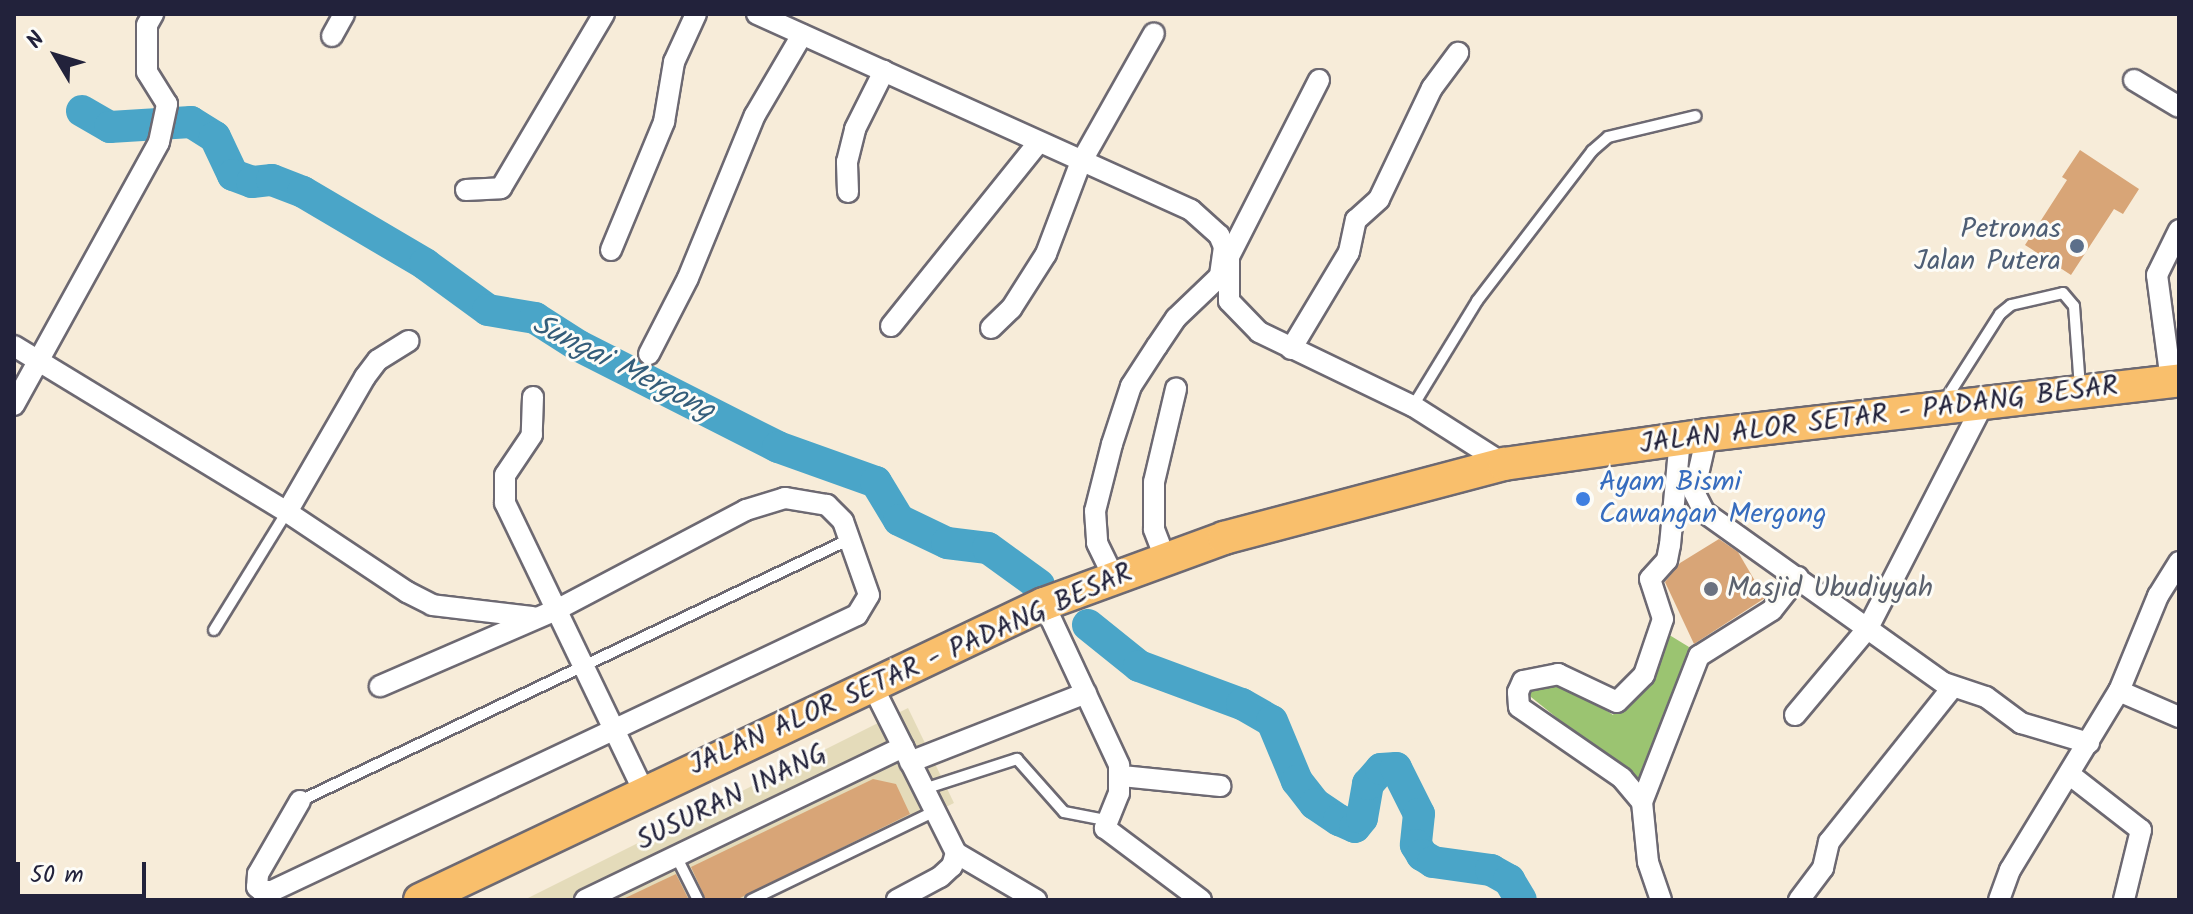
<!DOCTYPE html>
<html>
<head>
<meta charset="utf-8">
<style>
  body { margin:0 }
  #map { position:relative; width:2193px; height:914px; overflow:hidden; background:#f7ecd9; font-family:Kalam,sans-serif }
  div>[style] { position:absolute }
  [style*='--x'] { left:calc(var(--x)*1px); top:calc(var(--y)*1px); width:calc(var(--w)*1px); rotate:calc(var(--a)*1deg) }
  .built>* { inset:0; background:#e4dbba }
  .green>* { inset:0; background:#9bc471 }
  .river>* { height:32px; margin:-16px; padding:0 16px; transform-origin:16px; border-radius:16px; background:#4aa5c8 }
  .building>* { inset:0; background:#d8a577 }
  .roads { filter:drop-shadow(2px 0 #6d6972) drop-shadow(-2px 0 #6d6972) drop-shadow(0 2px #6d6972) drop-shadow(0 -2px #6d6972) }
  .lane>* { height:10px; margin:-5px; padding:0 5px; transform-origin:5px; border-radius:5px; background:#fff }
  .street>* { height:20px; margin:-10px; padding:0 10px; transform-origin:10px; border-radius:10px; background:#fff }
  .primary>* { height:32px; margin:-16px; padding:0 16px; transform-origin:16px; border-radius:16px; background:#f9bf6c }
  .dots>* { width:22px; height:22px; translate:-50% -50%; box-sizing:border-box; border:4px solid #fdfcf7; border-radius:50% }
  span { translate:-50% -50%; white-space:nowrap; text-align:center; line-height:1.15; -webkit-text-stroke:6px #fdfcf7; paint-order:stroke }
  .service-label { font-size:28px; color:#4e5e75 }
  .right { translate:-100% -50%; text-align:right }
  .street-label { font-size:28px; color:#22223b }
  .shop-label { font-size:28px; color:#366cbe }
  .left { translate:0 -50%; text-align:left }
  .worship-label { font-size:28px; color:#5b616d }
  .water-label { font-size:30px; color:#345d7a; font-style:italic }
  .frame { position:absolute; inset:0; border:16px solid #22223b; pointer-events:none }
  .north { position:absolute; left:16px; top:16px; width:80px; height:80px; -webkit-text-stroke:6px #fdfcf7; paint-order:stroke; rotate:308deg; font-size:22px; font-weight:700; line-height:32px; text-align:center; color:#22223b }
  .north::after { content:''; display:block; margin:auto; width:28px; height:36px; background:#22223b; clip-path:polygon(50% 0,100% 100%,50% 72%,0 100%) }
  .scale { position:absolute; left:16px; top:862px; width:130px; height:36px; box-sizing:border-box; border:4px solid #22223b; border-top:0; padding-left:10px; font-size:24px; line-height:28px; white-space:nowrap; color:#22223b; -webkit-text-stroke:6px #fdfcf7; paint-order:stroke }
</style>
</head>
<body>
<div id="map">
  <div class="built">
    <i style="clip-path:polygon(908px 708px,954px 803px,759px 900px,524px 900px)"></i>
  </div>
  <div class="green">
    <i style="clip-path:polygon(1653px 625px,1689px 647px,1684px 678px,1644px 788px,1526px 693px,1531px 681px,1555px 675px,1613px 715px)"></i>
  </div>
  <div class="river">
    <i style="--x:82;--y:111;--w:32;--a:30"></i>
    <i style="--x:110;--y:127;--w:81;--a:-3.5"></i>
    <i style="--x:191;--y:122;--w:28;--a:32"></i>
    <i style="--x:215;--y:137;--w:42;--a:64.7"></i>
    <i style="--x:233;--y:175;--w:20;--a:20"></i>
    <i style="--x:252;--y:182;--w:20;--a:-6"></i>
    <i style="--x:272;--y:180;--w:33;--a:21"></i>
    <i style="--x:303;--y:192;--w:142;--a:30.5"></i>
    <i style="--x:425;--y:264;--w:78;--a:36.1"></i>
    <i style="--x:488;--y:310;--w:48;--a:9.7"></i>
    <i style="--x:535;--y:318;--w:52;--a:32.5"></i>
    <i style="--x:579;--y:346;--w:223;--a:26.9"></i>
    <i style="--x:778;--y:447;--w:104;--a:19.7"></i>
    <i style="--x:876;--y:482;--w:44;--a:58.8"></i>
    <i style="--x:899;--y:520;--w:53;--a:25.6"></i>
    <i style="--x:947;--y:543;--w:41;--a:7"></i>
    <i style="--x:988;--y:548;--w:63;--a:36"></i>
    <i style="--x:1088;--y:625;--w:65;--a:38.8"></i>
    <i style="--x:1139;--y:666;--w:110;--a:20.3"></i>
    <i style="--x:1242;--y:704;--w:34;--a:30"></i>
    <i style="--x:1272;--y:721;--w:65;--a:67.4"></i>
    <i style="--x:1297;--y:781;--w:29;--a:52"></i>
    <i style="--x:1315;--y:804;--w:29;--a:34"></i>
    <i style="--x:1339;--y:820;--w:17;--a:24"></i>
    <i style="--x:1355;--y:827;--w:11;--a:-52"></i>
    <i style="--x:1362;--y:818;--w:35;--a:-80"></i>
    <i style="--x:1368;--y:784;--w:20;--a:-49"></i>
    <i style="--x:1381;--y:769;--w:15;--a:-4"></i>
    <i style="--x:1396;--y:768;--w:51;--a:63.4"></i>
    <i style="--x:1419;--y:814;--w:31;--a:96"></i>
    <i style="--x:1416;--y:845;--w:12;--a:59"></i>
    <i style="--x:1422;--y:855;--w:13;--a:32"></i>
    <i style="--x:1433;--y:862;--w:59;--a:7.9"></i>
    <i style="--x:1491;--y:870;--w:21;--a:29"></i>
    <i style="--x:1509;--y:880;--w:23;--a:59"></i>
  </div>
  <div class="building">
    <i style="clip-path:polygon(2080px 150px,2139px 189px,2123px 214px,2114px 209px,2071px 275px,2025px 245px,2067px 180px,2062px 177px)"></i>
    <i style="clip-path:polygon(1719px 539px,1738px 552px,1765px 598px,1694px 644px,1665px 582px,1680px 563px)"></i>
    <i style="clip-path:polygon(873px 779px,896px 784px,910px 814px,736px 900px,706px 900px,691px 867px)"></i>
    <i style="clip-path:polygon(676px 874px,689px 900px,621px 900px,661px 881px)"></i>
  </div>
  <div class="roads">
    <div class="lane">
      <i style="--x:1944;--y:402;--w:104;--a:-57.5"></i>
      <i style="--x:2000;--y:314;--w:14;--a:-39"></i>
      <i style="--x:2011;--y:305;--w:53;--a:-13"></i>
      <i style="--x:2063;--y:293;--w:17;--a:50"></i>
      <i style="--x:2074;--y:306;--w:82;--a:85.8"></i>
      <i style="--x:1413;--y:406;--w:123;--a:-58.6"></i>
      <i style="--x:1477;--y:301;--w:189;--a:-52.5"></i>
      <i style="--x:1592;--y:151;--w:21;--a:-41"></i>
      <i style="--x:1608;--y:137;--w:90;--a:-13.4"></i>
      <i style="--x:214;--y:630;--w:139;--a:-58.3"></i>
      <i style="--x:924;--y:789;--w:98;--a:-17.9"></i>
      <i style="--x:1017;--y:759;--w:71;--a:48.4"></i>
      <i style="--x:1064;--y:812;--w:42;--a:11"></i>
      <i style="--x:300;--y:801;--w:609;--a:-25.47"></i>
      <i style="--x:676;--y:856;--w:49;--a:63.4"></i>
      <i style="--x:751;--y:900;--w:204;--a:-25.8"></i>
    </div>
    <div class="street">
      <i style="--x:757;--y:14;--w:476;--a:24.3"></i>
      <i style="--x:1191;--y:210;--w:38;--a:42"></i>
      <i style="--x:1219;--y:235;--w:13;--a:67"></i>
      <i style="--x:1224;--y:247;--w:29;--a:98"></i>
      <i style="--x:1220;--y:276;--w:61;--a:136.3"></i>
      <i style="--x:1176;--y:318;--w:34;--a:124"></i>
      <i style="--x:1157;--y:346;--w:48;--a:123"></i>
      <i style="--x:1131;--y:386;--w:61;--a:108.1"></i>
      <i style="--x:1112;--y:444;--w:69;--a:104.2"></i>
      <i style="--x:1095;--y:511;--w:32;--a:86"></i>
      <i style="--x:1097;--y:543;--w:37;--a:64"></i>
      <i style="--x:332;--y:36;--w:25;--a:-61"></i>
      <i style="--x:1319;--y:80;--w:199;--a:117"></i>
      <i style="--x:1229;--y:257;--w:44;--a:90"></i>
      <i style="--x:1229;--y:301;--w:43;--a:45.9"></i>
      <i style="--x:1259;--y:332;--w:171;--a:25.7"></i>
      <i style="--x:1413;--y:406;--w:108;--a:32.5"></i>
      <i style="--x:2134;--y:80;--w:52;--a:31"></i>
      <i style="--x:466;--y:190;--w:35;--a:-3"></i>
      <i style="--x:501;--y:188;--w:202;--a:-59.4"></i>
      <i style="--x:848;--y:192;--w:30;--a:-92"></i>
      <i style="--x:847;--y:162;--w:34;--a:-76"></i>
      <i style="--x:855;--y:129;--w:65;--a:-63.4"></i>
      <i style="--x:611;--y:250;--w:139;--a:-67.5"></i>
      <i style="--x:664;--y:122;--w:61;--a:-80.5"></i>
      <i style="--x:674;--y:62;--w:53;--a:-65.4"></i>
      <i style="--x:891;--y:326;--w:235;--a:-51.2"></i>
      <i style="--x:991;--y:328;--w:28;--a:-44"></i>
      <i style="--x:1011;--y:309;--w:65;--a:-57.5"></i>
      <i style="--x:1046;--y:254;--w:96;--a:-69.3"></i>
      <i style="--x:1080;--y:164;--w:150;--a:-60.5"></i>
      <i style="--x:14;--y:346;--w:320;--a:31.3"></i>
      <i style="--x:287;--y:512;--w:144;--a:33.7"></i>
      <i style="--x:407;--y:592;--w:28;--a:27"></i>
      <i style="--x:432;--y:605;--w:101;--a:6.8"></i>
      <i style="--x:1291;--y:349;--w:113;--a:-59.1"></i>
      <i style="--x:1349;--y:252;--w:33;--a:-78"></i>
      <i style="--x:1356;--y:220;--w:31;--a:-42"></i>
      <i style="--x:1379;--y:199;--w:123;--a:-64.5"></i>
      <i style="--x:1432;--y:88;--w:44;--a:-53.4"></i>
      <i style="--x:649;--y:354;--w:85;--a:-62.8"></i>
      <i style="--x:688;--y:278;--w:176;--a:-67.7"></i>
      <i style="--x:755;--y:115;--w:93;--a:-59.6"></i>
      <i style="--x:2171;--y:381;--w:107;--a:-97.5"></i>
      <i style="--x:2157;--y:275;--w:50;--a:-63.9"></i>
      <i style="--x:533;--y:397;--w:38;--a:92"></i>
      <i style="--x:532;--y:435;--w:48;--a:124"></i>
      <i style="--x:505;--y:475;--w:28;--a:90"></i>
      <i style="--x:505;--y:503;--w:321;--a:64.3"></i>
      <i style="--x:14;--y:405;--w:300;--a:-61.1"></i>
      <i style="--x:159;--y:142;--w:39;--a:-78"></i>
      <i style="--x:167;--y:104;--w:38;--a:-122"></i>
      <i style="--x:147;--y:72;--w:47;--a:-90"></i>
      <i style="--x:147;--y:25;--w:13;--a:-61"></i>
      <i style="--x:1707;--y:435;--w:58;--a:102.8"></i>
      <i style="--x:1694;--y:492;--w:22;--a:63"></i>
      <i style="--x:1704;--y:512;--w:295;--a:35.5"></i>
      <i style="--x:1944;--y:683;--w:44;--a:18.4"></i>
      <i style="--x:1986;--y:697;--w:44;--a:36.6"></i>
      <i style="--x:2021;--y:723;--w:71;--a:16.4"></i>
      <i style="--x:287;--y:512;--w:156;--a:-60"></i>
      <i style="--x:365;--y:377;--w:21;--a:-53"></i>
      <i style="--x:378;--y:360;--w:36;--a:-32"></i>
      <i style="--x:1165;--y:558;--w:31;--a:-111"></i>
      <i style="--x:1154;--y:529;--w:47;--a:-90"></i>
      <i style="--x:1154;--y:482;--w:96;--a:-76.7"></i>
      <i style="--x:1044;--y:604;--w:178;--a:65"></i>
      <i style="--x:1119;--y:765;--w:28;--a:90"></i>
      <i style="--x:1119;--y:793;--w:38;--a:112"></i>
      <i style="--x:1105;--y:828;--w:120;--a:36.9"></i>
      <i style="--x:871;--y:683;--w:190;--a:63.4"></i>
      <i style="--x:956;--y:853;--w:14;--a:107"></i>
      <i style="--x:952;--y:866;--w:16;--a:137"></i>
      <i style="--x:940;--y:877;--w:49;--a:151.9"></i>
      <i style="--x:2119;--y:691;--w:65;--a:23.4"></i>
      <i style="--x:1795;--y:715;--w:114;--a:-50"></i>
      <i style="--x:1868;--y:628;--w:254;--a:-62.8"></i>
      <i style="--x:910;--y:762;--w:189;--a:-21.4"></i>
      <i style="--x:2069;--y:774;--w:91;--a:37.9"></i>
      <i style="--x:2141;--y:830;--w:72;--a:103.7"></i>
      <i style="--x:1122;--y:776;--w:99;--a:5.8"></i>
      <i style="--x:300;--y:801;--w:84;--a:119.9"></i>
      <i style="--x:258;--y:874;--w:13;--a:94"></i>
      <i style="--x:257;--y:887;--w:6;--a:39"></i>
      <i style="--x:262;--y:891;--w:10;--a:0"></i>
      <i style="--x:272;--y:891;--w:647;--a:-25.26"></i>
      <i style="--x:857;--y:615;--w:23;--a:-59"></i>
      <i style="--x:869;--y:595;--w:78;--a:-109.4"></i>
      <i style="--x:843;--y:521;--w:23;--a:-135"></i>
      <i style="--x:827;--y:505;--w:43;--a:-170.5"></i>
      <i style="--x:785;--y:498;--w:41;--a:162.9"></i>
      <i style="--x:746;--y:510;--w:215;--a:152.2"></i>
      <i style="--x:556;--y:610;--w:192;--a:156.6"></i>
      <i style="--x:1642;--y:802;--w:157;--a:-68.7"></i>
      <i style="--x:1699;--y:656;--w:86;--a:-32.2"></i>
      <i style="--x:1772;--y:610;--w:42;--a:-51.8"></i>
      <i style="--x:956;--y:853;--w:93;--a:30.4"></i>
      <i style="--x:585;--y:900;--w:353;--a:-25.7"></i>
      <i style="--x:1661;--y:900;--w:40;--a:-108.9"></i>
      <i style="--x:1648;--y:862;--w:60;--a:-95.7"></i>
      <i style="--x:1642;--y:802;--w:31;--a:-130"></i>
      <i style="--x:1622;--y:778;--w:125;--a:-145.4"></i>
      <i style="--x:1519;--y:707;--w:15;--a:-94"></i>
      <i style="--x:1518;--y:692;--w:12;--a:-66"></i>
      <i style="--x:1523;--y:681;--w:36;--a:-11"></i>
      <i style="--x:1558;--y:674;--w:65;--a:25.4"></i>
      <i style="--x:1617;--y:702;--w:38;--a:-45"></i>
      <i style="--x:1644;--y:675;--w:59;--a:-71.3"></i>
      <i style="--x:1663;--y:619;--w:42;--a:-108"></i>
      <i style="--x:1650;--y:579;--w:25;--a:-48"></i>
      <i style="--x:1667;--y:560;--w:15;--a:-79"></i>
      <i style="--x:1670;--y:545;--w:106;--a:-84.6"></i>
      <i style="--x:1799;--y:900;--w:40;--a:-53"></i>
      <i style="--x:1823;--y:868;--w:27;--a:-77"></i>
      <i style="--x:1829;--y:842;--w:197;--a:-51.4"></i>
      <i style="--x:1999;--y:900;--w:32;--a:-70"></i>
      <i style="--x:2010;--y:870;--w:210;--a:-58.7"></i>
      <i style="--x:2119;--y:691;--w:103;--a:-67.7"></i>
      <i style="--x:2158;--y:596;--w:40;--a:-58"></i>
    </div>
    <div class="primary">
      <i style="--x:420;--y:900;--w:691;--a:-25.38"></i>
      <i style="--x:1044;--y:604;--w:192;--a:-20.1"></i>
      <i style="--x:1224;--y:538;--w:290;--a:-14.8"></i>
      <i style="--x:1504;--y:464;--w:205;--a:-8.1"></i>
      <i style="--x:1707;--y:435;--w:475;--a:-6.6"></i>
    </div>
  </div>
  <div class="dots">
    <i style="left:2077px;top:246px;background:#5c6f8a"></i>
    <i style="left:1583px;top:499px;background:#3f7fe0"></i>
    <i style="left:1711px;top:589px;background:#6b7280"></i>
  </div>
  <div class="service-label">
    <span class="right" style="left:2061px;top:246px">Petronas<br>Jalan Putera</span>
  </div>
  <div class="street-label">
    <span style="left:1879px;top:416px;rotate:-7deg">JALAN ALOR SETAR - PADANG BESAR</span>
    <span style="left:911px;top:670px;rotate:-24deg">JALAN ALOR SETAR - PADANG BESAR</span>
    <span style="left:732px;top:798px;rotate:-26deg">SUSURAN INANG</span>
  </div>
  <div class="shop-label">
    <span class="left" style="left:1599px;top:499px">Ayam Bismi<br>Cawangan Mergong</span>
  </div>
  <div class="worship-label">
    <span class="left" style="left:1727px;top:589px">Masjid Ubudiyyah</span>
  </div>
  <div class="water-label">
    <span style="left:623px;top:368px;rotate:27deg">Sungai Mergong</span>
  </div>
  <div class="frame"></div>
  <div class="north">N</div>
  <div class="scale">50 m</div>
</div>
</body>
</html>
